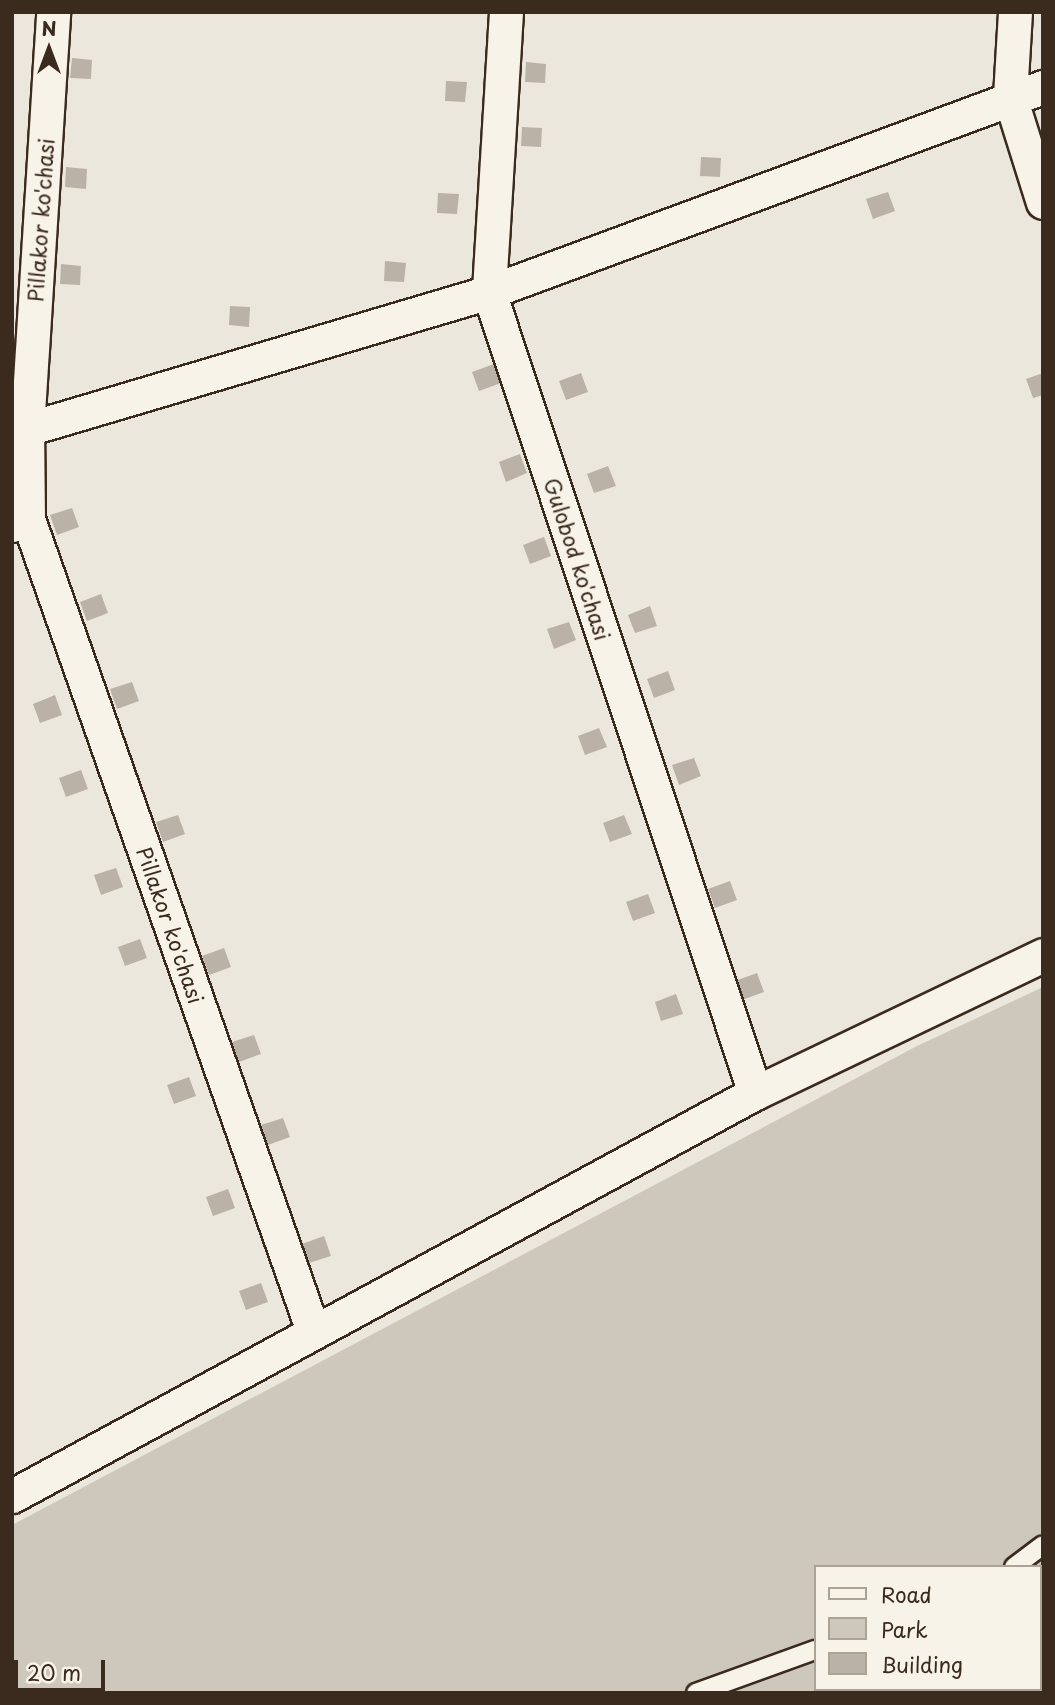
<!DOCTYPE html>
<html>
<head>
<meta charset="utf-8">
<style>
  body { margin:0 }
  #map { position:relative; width:1055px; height:1705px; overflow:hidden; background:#ece7dc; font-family:"Playpen Sans",sans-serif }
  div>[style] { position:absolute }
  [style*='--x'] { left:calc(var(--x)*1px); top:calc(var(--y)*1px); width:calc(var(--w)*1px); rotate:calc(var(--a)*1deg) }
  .green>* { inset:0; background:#cec8bc }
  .building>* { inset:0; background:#bab2a7 }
  .roads { filter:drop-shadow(2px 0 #3b2a1e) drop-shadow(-2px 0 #3b2a1e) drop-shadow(0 2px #3b2a1e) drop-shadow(0 -2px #3b2a1e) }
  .lane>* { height:18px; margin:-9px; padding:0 9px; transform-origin:9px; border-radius:9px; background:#f7f3e8 }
  .street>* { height:33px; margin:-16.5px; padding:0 16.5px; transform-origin:16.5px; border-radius:16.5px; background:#f7f3e8 }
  span { translate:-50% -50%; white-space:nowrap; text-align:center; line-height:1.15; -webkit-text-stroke:5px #f7f3e8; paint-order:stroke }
  .street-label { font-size:21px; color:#3b2a1e }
  .frame { position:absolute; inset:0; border:14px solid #3b2a1e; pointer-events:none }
  .legend { position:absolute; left:814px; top:1565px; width:228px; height:126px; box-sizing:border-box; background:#f7f3e8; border:2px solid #aca397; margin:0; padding:9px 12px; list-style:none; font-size:21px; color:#3b2a1e }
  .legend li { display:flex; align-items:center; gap:14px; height:35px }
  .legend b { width:35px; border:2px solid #aca397 }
  .north { position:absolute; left:14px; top:14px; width:70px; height:70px; -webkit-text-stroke:5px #f7f3e8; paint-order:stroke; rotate:0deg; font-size:19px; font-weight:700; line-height:28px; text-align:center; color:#3b2a1e }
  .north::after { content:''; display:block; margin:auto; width:24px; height:32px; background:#3b2a1e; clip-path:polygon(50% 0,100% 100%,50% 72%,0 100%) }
  .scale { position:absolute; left:14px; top:1660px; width:91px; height:32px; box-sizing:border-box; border:4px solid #3b2a1e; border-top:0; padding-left:9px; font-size:21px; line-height:24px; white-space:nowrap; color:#3b2a1e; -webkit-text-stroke:5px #f7f3e8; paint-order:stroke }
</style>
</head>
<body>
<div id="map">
  <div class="green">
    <i style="clip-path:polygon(evenodd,1043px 987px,1043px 1693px,12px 1693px,12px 1525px,917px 1046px,1043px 987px,815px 1567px,1039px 1567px,1039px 1689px,815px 1689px,815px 1567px)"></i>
  </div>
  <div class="building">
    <i style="clip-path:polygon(72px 58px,92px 60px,91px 79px,70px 78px)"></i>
    <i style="clip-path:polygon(526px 62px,546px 64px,545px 83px,525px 82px)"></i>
    <i style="clip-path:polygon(446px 81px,467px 82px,465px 102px,445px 101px)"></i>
    <i style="clip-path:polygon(522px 127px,542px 128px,541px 147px,521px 146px)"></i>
    <i style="clip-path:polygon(701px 157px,721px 158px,720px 177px,700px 176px)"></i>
    <i style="clip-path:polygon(66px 167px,87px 169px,86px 189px,65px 187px)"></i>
    <i style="clip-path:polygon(888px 192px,895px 211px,873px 219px,866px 199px)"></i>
    <i style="clip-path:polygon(438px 193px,459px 194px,457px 214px,437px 213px)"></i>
    <i style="clip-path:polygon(385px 261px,406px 263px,404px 282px,384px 281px)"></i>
    <i style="clip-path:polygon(61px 264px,81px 266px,80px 285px,60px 284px)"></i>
    <i style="clip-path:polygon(230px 306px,250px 307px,249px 327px,229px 325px)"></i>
    <i style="clip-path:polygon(494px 364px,501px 383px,479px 391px,472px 372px)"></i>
    <i style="clip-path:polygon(581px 373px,588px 392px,566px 400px,559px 381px)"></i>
    <i style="clip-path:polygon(1043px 373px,1043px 395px,1033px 398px,1026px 379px)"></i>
    <i style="clip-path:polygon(520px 454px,527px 473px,506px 482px,499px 462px)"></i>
    <i style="clip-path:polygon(608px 466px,616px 486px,594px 493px,587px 474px)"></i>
    <i style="clip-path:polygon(72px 508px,79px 527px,57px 535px,50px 515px)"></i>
    <i style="clip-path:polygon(544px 537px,551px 556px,530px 564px,523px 545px)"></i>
    <i style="clip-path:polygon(101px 594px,108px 613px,87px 621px,80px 602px)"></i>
    <i style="clip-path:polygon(650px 606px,657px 626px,635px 633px,628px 615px)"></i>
    <i style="clip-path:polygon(569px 622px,576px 640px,554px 649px,547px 629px)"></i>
    <i style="clip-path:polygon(668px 671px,675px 690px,654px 698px,647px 679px)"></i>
    <i style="clip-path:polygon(132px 682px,139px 701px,117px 709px,110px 689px)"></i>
    <i style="clip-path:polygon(55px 695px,62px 715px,40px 723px,33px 704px)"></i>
    <i style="clip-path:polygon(599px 728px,607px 747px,585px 755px,578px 736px)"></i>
    <i style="clip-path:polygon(694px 758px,701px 776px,679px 785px,672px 765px)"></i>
    <i style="clip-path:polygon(81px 770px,88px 789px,66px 797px,59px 778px)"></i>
    <i style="clip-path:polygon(178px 815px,185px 834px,163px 842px,156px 822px)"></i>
    <i style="clip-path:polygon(624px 815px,632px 834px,610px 842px,603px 823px)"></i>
    <i style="clip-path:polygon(116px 868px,123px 887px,101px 895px,94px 875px)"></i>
    <i style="clip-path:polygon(730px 881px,737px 900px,715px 908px,708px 889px)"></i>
    <i style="clip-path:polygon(648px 894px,655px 913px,633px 921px,626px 902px)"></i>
    <i style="clip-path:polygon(140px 939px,147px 958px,125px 966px,118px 947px)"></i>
    <i style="clip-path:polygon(224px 948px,231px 967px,209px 975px,202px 956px)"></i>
    <i style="clip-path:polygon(757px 973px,764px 992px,742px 1000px,735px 981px)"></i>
    <i style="clip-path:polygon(676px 994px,683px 1014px,661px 1021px,655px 1002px)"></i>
    <i style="clip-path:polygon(254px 1035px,261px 1054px,239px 1062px,232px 1042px)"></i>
    <i style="clip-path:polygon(189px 1077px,196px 1096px,174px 1104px,167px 1085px)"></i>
    <i style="clip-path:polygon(283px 1118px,290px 1137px,268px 1145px,261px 1125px)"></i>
    <i style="clip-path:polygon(228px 1189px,235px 1208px,213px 1216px,206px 1197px)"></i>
    <i style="clip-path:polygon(324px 1236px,331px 1256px,309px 1263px,302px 1244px)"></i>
    <i style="clip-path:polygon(261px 1283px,268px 1302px,246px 1310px,239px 1291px)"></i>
  </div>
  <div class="roads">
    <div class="lane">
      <i style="--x:1014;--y:1567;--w:36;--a:-37"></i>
      <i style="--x:696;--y:1693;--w:127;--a:-19.9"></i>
    </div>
    <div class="street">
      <i style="--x:506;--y:12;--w:281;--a:93.5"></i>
      <i style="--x:489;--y:292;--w:844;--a:71.63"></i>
      <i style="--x:1015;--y:12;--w:85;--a:93.4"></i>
      <i style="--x:1010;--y:97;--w:110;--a:72.6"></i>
      <i style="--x:27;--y:429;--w:418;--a:-86.4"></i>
      <i style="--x:28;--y:519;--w:861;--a:70.66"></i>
      <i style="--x:12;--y:525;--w:17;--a:-21"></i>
      <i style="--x:28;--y:519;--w:90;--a:-90.6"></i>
      <i style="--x:27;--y:429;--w:482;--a:-16.5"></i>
      <i style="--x:489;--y:292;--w:591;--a:-20.31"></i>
      <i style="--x:12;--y:1496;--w:845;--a:-28.48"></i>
      <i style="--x:755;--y:1093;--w:319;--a:-25.6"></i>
    </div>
  </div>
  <div class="street-label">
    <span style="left:40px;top:220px;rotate:-86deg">Pillakor ko'chasi</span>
    <span style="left:578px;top:559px;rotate:72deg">Gulobod ko'chasi</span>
    <span style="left:171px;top:925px;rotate:71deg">Pillakor ko'chasi</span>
  </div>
  <div class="frame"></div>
  <ul class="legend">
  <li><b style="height:9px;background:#f7f3e8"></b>Road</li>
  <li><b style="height:19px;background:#cec8bc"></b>Park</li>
  <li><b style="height:19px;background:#bab2a7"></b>Building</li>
  </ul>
  <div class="north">N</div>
  <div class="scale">20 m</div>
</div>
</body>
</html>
